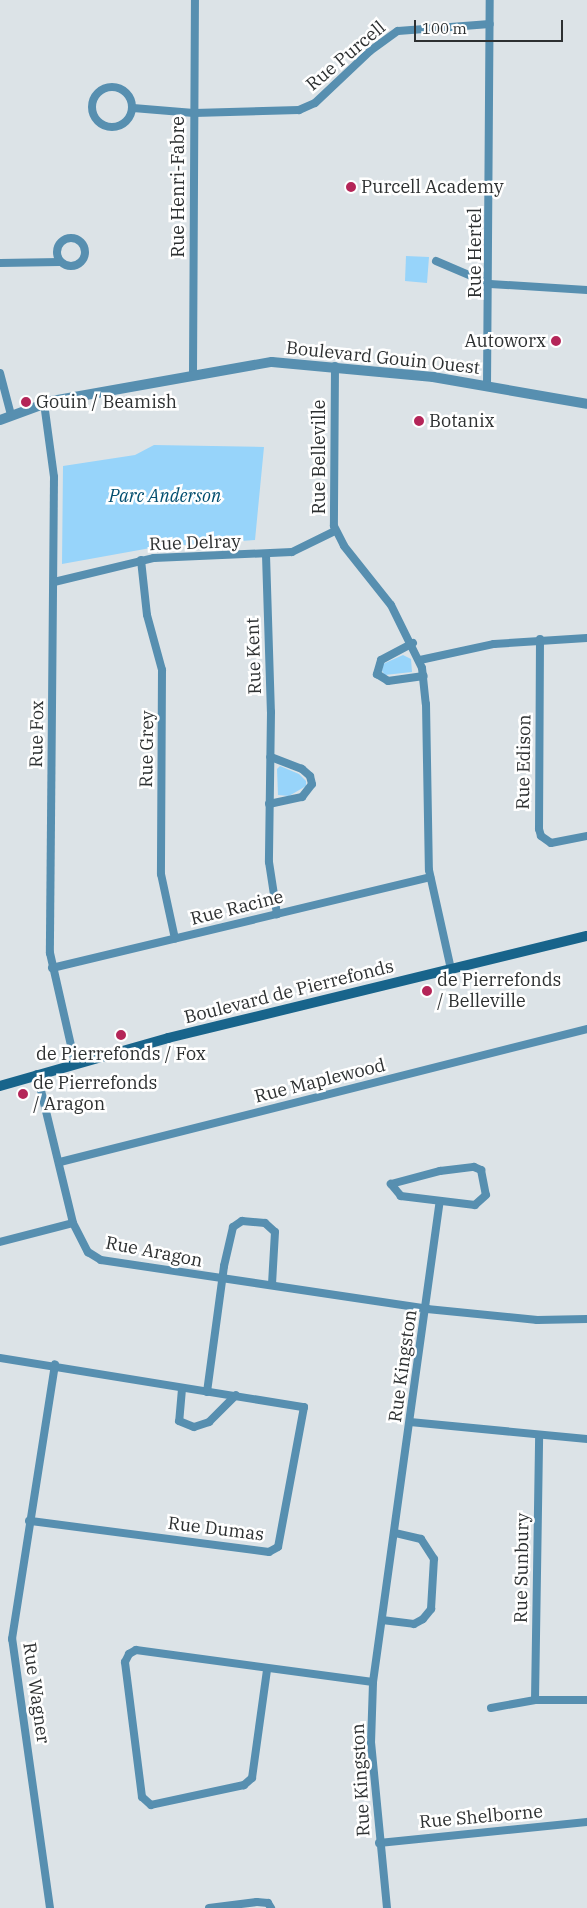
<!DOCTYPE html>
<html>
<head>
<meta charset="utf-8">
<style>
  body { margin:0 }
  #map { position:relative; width:587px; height:1908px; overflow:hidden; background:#dce3e7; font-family:"IBM Plex Serif",serif }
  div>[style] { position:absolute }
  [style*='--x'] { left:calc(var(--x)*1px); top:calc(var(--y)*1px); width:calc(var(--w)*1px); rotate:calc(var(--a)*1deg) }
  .green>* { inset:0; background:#97d4fa }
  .minor>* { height:8px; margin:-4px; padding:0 4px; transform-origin:4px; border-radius:4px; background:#578fb0 }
  .minor>.ring { margin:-4px; padding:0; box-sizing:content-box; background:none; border:8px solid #578fb0; border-radius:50% }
  .tertiary>* { height:10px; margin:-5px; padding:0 5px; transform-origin:5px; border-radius:5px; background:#578fb0 }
  .secondary>* { height:10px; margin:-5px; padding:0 5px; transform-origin:5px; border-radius:5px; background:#18648b }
  .dots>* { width:14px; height:14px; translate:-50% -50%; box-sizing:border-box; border:2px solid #fff; border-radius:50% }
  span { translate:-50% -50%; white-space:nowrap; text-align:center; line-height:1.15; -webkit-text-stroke:5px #fff; paint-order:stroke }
  .street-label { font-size:18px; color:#2d3031 }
  .poi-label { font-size:18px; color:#2d3031 }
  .left { translate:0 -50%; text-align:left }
  .right { translate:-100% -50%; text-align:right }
  .park-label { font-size:18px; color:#024e6f; font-style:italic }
  .scale { position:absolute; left:414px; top:20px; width:149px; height:22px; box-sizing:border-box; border:2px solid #2d3031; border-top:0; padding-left:6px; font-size:15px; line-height:18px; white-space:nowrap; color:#2d3031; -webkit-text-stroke:4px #fff; paint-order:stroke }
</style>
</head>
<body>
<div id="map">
  <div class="green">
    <i style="clip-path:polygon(406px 256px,429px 257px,427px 283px,405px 281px)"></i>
    <i style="clip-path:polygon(154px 445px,264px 447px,255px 540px,156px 547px,62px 564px,63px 466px,135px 455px)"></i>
    <i style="clip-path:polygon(403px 655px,411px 659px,412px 672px,385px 675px,382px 671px,383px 664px)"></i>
    <i style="clip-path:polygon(280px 766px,299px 774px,306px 781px,306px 786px,289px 796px,278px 795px,277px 769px)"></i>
  </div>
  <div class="minor">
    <i class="ring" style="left:92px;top:87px;width:32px;height:32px"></i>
    <i style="--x:133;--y:108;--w:61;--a:4.7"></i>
    <i style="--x:194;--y:113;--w:105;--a:-1.6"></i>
    <i style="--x:299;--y:110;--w:17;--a:-24"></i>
    <i style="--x:315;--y:103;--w:76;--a:-43.4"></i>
    <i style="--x:370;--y:51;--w:34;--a:-36"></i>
    <i style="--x:398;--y:31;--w:92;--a:-4.4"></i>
    <i class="ring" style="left:57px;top:238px;width:20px;height:20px"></i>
    <i style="--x:436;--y:261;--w:59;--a:23.1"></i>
    <i style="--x:490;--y:284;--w:97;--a:3.5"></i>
    <i style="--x:0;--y:263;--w:60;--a:-1"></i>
    <i style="--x:335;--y:366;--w:160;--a:90.4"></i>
    <i style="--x:334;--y:526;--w:22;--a:63"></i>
    <i style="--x:344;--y:546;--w:75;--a:51.5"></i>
    <i style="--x:391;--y:605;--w:70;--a:63.8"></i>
    <i style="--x:422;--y:668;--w:36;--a:84"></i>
    <i style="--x:426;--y:704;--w:166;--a:89"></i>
    <i style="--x:429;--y:870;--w:101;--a:77.5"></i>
    <i style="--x:0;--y:373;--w:43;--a:75.3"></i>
    <i style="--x:193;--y:373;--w:373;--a:-89.7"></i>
    <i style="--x:487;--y:386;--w:386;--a:-89.6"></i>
    <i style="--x:44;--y:403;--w:75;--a:82.3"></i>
    <i style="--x:54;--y:477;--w:476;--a:90.5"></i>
    <i style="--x:50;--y:953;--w:113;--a:77.2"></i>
    <i style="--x:266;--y:555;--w:157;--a:88.2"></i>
    <i style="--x:271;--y:712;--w:150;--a:90.8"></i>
    <i style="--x:269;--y:862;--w:53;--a:81.3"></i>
    <i style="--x:141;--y:560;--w:55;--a:83.8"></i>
    <i style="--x:147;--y:615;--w:57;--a:74.7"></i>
    <i style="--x:162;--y:670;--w:204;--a:90.3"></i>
    <i style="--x:161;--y:874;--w:66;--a:77.8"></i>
    <i style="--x:54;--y:582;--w:103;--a:-13.5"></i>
    <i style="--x:154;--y:558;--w:138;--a:-2.5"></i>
    <i style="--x:292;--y:552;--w:48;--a:-26"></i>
    <i style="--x:540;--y:639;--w:190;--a:90.3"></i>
    <i style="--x:539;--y:829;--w:7;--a:74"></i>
    <i style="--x:541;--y:836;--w:12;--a:35"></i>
    <i style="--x:551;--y:843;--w:37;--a:-11"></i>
    <i style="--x:413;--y:643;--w:36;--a:152"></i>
    <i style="--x:381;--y:660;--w:15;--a:106"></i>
    <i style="--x:377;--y:674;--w:13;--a:32"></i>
    <i style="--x:388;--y:681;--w:36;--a:-8"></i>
    <i style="--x:420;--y:660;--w:76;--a:-12.2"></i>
    <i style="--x:494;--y:644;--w:93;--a:-3.7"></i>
    <i style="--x:269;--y:804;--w:34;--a:-12"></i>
    <i style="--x:302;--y:797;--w:16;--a:-52"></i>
    <i style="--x:312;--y:784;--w:8;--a:-104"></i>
    <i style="--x:310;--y:776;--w:11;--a:-139"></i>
    <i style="--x:302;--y:769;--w:34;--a:-159"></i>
    <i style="--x:52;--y:968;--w:389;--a:-13.5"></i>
    <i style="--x:37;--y:1074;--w:153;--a:76.4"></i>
    <i style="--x:73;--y:1223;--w:33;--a:63"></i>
    <i style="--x:88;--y:1252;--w:15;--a:32"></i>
    <i style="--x:101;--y:1260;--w:330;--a:8.5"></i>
    <i style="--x:427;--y:1309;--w:111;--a:5.7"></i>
    <i style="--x:537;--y:1320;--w:50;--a:-1.1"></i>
    <i style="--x:60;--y:1162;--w:544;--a:-14.16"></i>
    <i style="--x:474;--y:1167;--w:8;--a:23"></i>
    <i style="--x:481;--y:1170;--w:25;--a:79"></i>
    <i style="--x:486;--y:1195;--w:15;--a:138"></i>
    <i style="--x:475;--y:1205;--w:75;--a:-173.1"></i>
    <i style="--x:401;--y:1196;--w:16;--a:-130"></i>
    <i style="--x:391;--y:1184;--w:51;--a:-14.9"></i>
    <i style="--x:440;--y:1171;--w:34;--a:-7"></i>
    <i style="--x:0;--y:1242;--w:75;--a:-14.6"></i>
    <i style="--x:0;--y:1358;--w:308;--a:9.2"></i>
    <i style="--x:304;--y:1407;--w:142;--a:100.5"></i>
    <i style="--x:278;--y:1547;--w:10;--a:151"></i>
    <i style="--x:269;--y:1552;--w:242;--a:-172.6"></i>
    <i style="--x:182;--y:1389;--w:32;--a:95"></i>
    <i style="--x:179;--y:1421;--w:16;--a:22"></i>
    <i style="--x:194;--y:1427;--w:16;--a:-18"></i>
    <i style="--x:209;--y:1422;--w:38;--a:-45"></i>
    <i style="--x:207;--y:1392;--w:127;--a:-82.3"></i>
    <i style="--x:224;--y:1266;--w:40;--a:-77"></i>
    <i style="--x:233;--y:1227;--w:11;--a:-34"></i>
    <i style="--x:242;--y:1221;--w:23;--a:5"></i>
    <i style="--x:265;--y:1223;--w:13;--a:42"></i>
    <i style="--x:275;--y:1232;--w:52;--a:93.3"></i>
    <i style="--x:410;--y:1422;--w:178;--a:5.5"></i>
    <i style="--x:382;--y:1620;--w:32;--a:7"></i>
    <i style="--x:414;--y:1624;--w:10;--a:-29"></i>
    <i style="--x:423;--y:1619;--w:13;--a:-51"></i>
    <i style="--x:431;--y:1609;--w:50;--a:-86.6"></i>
    <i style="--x:434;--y:1559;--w:24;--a:-123"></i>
    <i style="--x:421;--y:1539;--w:27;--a:-167"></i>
    <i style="--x:267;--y:1670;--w:109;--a:97.9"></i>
    <i style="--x:252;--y:1778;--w:11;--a:139"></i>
    <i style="--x:244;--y:1785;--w:95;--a:167.9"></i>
    <i style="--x:151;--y:1805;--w:12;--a:-138"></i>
    <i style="--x:142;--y:1797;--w:136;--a:-97.2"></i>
    <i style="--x:125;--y:1662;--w:9;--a:-63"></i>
    <i style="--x:129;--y:1654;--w:8;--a:-30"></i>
    <i style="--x:136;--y:1650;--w:239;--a:7.7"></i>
    <i style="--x:535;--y:1700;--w:263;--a:-89.1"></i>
    <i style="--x:491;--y:1708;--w:45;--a:-10.3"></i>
    <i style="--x:535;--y:1700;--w:52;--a:0"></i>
    <i style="--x:379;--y:1843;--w:209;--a:-5.8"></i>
    <i style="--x:50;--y:1908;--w:272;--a:-98"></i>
    <i style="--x:12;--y:1639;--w:278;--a:-81.1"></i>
    <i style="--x:209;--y:1908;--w:48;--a:-7.1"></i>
    <i style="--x:257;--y:1902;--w:11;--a:5"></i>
    <i style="--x:268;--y:1903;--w:6;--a:59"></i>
    <i style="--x:387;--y:1908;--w:166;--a:-95.5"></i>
    <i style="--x:371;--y:1743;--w:61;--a:-88.1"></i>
    <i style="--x:373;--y:1682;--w:485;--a:-82.1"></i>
  </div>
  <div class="tertiary">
    <i style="--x:0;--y:420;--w:55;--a:-20.1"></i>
    <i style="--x:52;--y:401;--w:223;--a:-10.1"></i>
    <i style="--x:272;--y:362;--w:162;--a:5.3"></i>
    <i style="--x:433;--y:377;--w:156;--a:9.9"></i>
  </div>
  <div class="secondary">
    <i style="--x:0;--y:1086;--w:175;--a:-15.9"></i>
    <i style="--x:168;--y:1038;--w:431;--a:-13.7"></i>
  </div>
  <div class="dots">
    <i style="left:351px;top:187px;background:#b42558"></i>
    <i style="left:556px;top:341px;background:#b42558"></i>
    <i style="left:26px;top:402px;background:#b42558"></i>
    <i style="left:419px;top:421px;background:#b42558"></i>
    <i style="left:427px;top:991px;background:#b42558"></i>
    <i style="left:121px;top:1035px;background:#b42558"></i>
    <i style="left:23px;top:1094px;background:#b42558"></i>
  </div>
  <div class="street-label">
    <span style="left:346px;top:56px;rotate:-40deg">Rue Purcell</span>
    <span style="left:178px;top:187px;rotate:-90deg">Rue Henri-Fabre</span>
    <span style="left:475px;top:253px;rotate:-90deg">Rue Hertel</span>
    <span style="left:383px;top:358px;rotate:6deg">Boulevard Gouin Ouest</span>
    <span style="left:319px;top:457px;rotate:-90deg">Rue Belleville</span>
    <span style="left:195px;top:543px;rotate:-2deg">Rue Delray</span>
    <span style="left:254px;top:656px;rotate:-92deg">Rue Kent</span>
    <span style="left:37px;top:734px;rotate:-89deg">Rue Fox</span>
    <span style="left:147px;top:749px;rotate:-89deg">Rue Grey</span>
    <span style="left:524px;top:762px;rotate:-89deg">Rue Edison</span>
    <span style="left:237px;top:908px;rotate:-14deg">Rue Racine</span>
    <span style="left:289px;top:992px;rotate:-14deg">Boulevard de Pierrefonds</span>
    <span style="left:320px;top:1081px;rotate:-14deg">Rue Maplewood</span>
    <span style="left:154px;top:1252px;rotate:11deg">Rue Aragon</span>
    <span style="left:403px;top:1366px;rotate:-82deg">Rue Kingston</span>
    <span style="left:216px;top:1529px;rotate:7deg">Rue Dumas</span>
    <span style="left:522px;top:1568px;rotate:-89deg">Rue Sunbury</span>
    <span style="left:36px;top:1693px;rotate:82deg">Rue Wagner</span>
    <span style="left:361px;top:1780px;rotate:-93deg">Rue Kingston</span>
    <span style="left:481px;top:1817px;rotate:-5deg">Rue Shelborne</span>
  </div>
  <div class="poi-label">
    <span class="left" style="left:361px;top:187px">Purcell Academy</span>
    <span class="right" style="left:546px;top:341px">Autoworx</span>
    <span class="left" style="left:36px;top:402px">Gouin / Beamish</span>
    <span class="left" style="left:429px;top:421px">Botanix</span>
    <span class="left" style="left:437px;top:991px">de Pierrefonds<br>/ Belleville</span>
    <span style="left:121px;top:1054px">de Pierrefonds / Fox</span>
    <span class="left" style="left:33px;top:1094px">de Pierrefonds<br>/ Aragon</span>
  </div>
  <div class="park-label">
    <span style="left:165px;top:496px">Parc Anderson</span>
  </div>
  <div class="scale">100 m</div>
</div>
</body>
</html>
